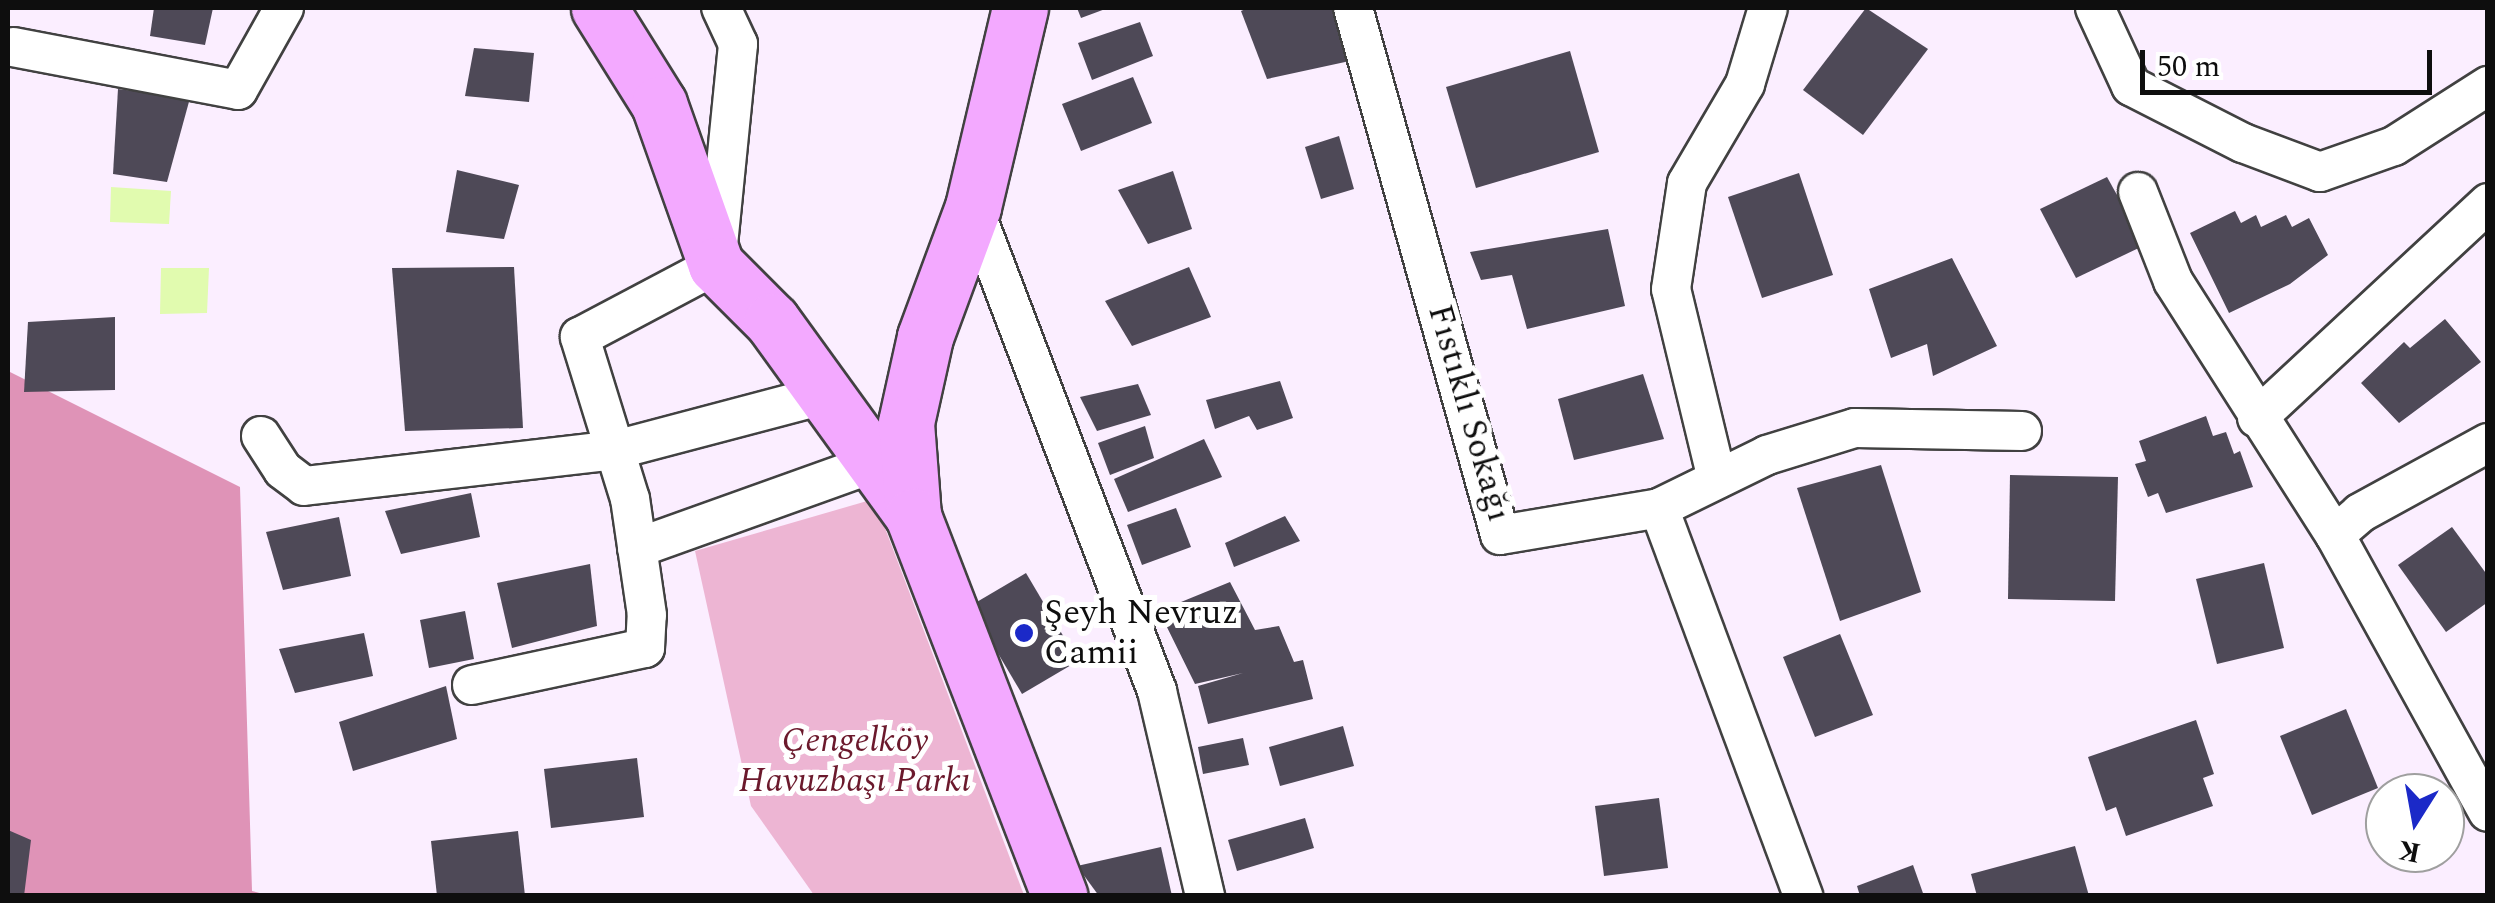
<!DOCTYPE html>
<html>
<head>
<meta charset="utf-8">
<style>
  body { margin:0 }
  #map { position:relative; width:2495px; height:903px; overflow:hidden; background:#fbeeff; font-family:Spectral,serif }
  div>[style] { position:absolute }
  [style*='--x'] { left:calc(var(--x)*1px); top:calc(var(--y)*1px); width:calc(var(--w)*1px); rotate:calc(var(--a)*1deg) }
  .green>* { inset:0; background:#edb5d3 }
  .forest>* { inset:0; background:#df93b7 }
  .water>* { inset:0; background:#e1fbaf }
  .building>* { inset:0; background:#4e4957 }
  .roads { filter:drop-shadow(2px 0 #414141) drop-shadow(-2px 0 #414141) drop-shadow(0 2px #414141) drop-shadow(0 -2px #414141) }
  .street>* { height:38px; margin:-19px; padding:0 19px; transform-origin:19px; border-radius:19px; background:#fff }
  .secondary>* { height:55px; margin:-27.5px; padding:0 27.5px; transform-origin:27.5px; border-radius:27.5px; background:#f3a9ff }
  .dots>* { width:28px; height:28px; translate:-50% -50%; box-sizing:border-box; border:5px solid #fff; border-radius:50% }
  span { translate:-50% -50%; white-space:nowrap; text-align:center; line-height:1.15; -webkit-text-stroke:10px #fff; paint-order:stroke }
  .street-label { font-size:35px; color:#0e0e0e }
  .poi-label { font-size:35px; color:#0e0e0e }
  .left { translate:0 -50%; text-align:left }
  .park-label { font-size:35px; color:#6b192c; font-style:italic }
  .frame { position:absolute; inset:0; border:10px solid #0e0e0e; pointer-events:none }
  .north { position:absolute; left:2365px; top:773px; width:100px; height:100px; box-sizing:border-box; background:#fff; border:2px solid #9f9f9f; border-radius:50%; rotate:191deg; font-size:28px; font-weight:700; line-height:40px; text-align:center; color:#0e0e0e }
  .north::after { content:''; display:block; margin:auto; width:35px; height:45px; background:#1b29c8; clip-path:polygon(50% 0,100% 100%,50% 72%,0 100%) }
  .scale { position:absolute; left:2140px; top:50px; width:292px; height:45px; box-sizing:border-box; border:5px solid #0e0e0e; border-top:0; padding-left:12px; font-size:30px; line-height:35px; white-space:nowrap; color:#0e0e0e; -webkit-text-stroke:8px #fff; paint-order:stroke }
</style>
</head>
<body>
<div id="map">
  <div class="green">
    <i style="clip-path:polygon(874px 499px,1024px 895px,814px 895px,751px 806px,695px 551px)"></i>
  </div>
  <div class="forest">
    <i style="clip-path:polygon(8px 371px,240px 487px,252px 891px,267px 895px,8px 895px)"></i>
  </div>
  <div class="water">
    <i style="clip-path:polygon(111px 187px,171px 191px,169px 224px,110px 222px)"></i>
    <i style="clip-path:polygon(161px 268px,209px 268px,207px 313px,160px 314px)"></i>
  </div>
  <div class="building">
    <i style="clip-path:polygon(154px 8px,213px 8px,205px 45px,150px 36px)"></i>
    <i style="clip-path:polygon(1077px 8px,1108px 8px,1081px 18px)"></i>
    <i style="clip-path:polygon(1248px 8px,1337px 8px,1359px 59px,1267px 79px,1241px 11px)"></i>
    <i style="clip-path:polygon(1866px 8px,1928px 49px,1863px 135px,1803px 90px)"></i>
    <i style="clip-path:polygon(1140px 22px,1153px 56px,1092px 80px,1078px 43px)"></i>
    <i style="clip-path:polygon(474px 48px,534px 53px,529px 102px,465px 96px)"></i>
    <i style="clip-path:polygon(1570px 51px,1599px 152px,1476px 188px,1446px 87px)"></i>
    <i style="clip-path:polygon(1133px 77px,1152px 123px,1081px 151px,1062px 104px)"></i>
    <i style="clip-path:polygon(118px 89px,190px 98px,167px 182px,113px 174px)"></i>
    <i style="clip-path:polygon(1339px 136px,1354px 189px,1321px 199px,1305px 147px)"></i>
    <i style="clip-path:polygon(457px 170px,519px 185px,504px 239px,446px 232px)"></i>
    <i style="clip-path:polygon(1173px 171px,1192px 229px,1148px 244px,1118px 190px)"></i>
    <i style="clip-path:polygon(1799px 173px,1833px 275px,1762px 298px,1728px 197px)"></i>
    <i style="clip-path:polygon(2107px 177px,2145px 245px,2076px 278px,2040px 209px)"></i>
    <i style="clip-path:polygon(2235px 211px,2241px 223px,2256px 215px,2261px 227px,2286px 215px,2292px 227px,2309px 218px,2328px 255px,2290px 284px,2229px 313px,2190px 233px)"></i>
    <i style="clip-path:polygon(1608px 229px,1625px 306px,1527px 329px,1512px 275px,1481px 280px,1470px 252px)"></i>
    <i style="clip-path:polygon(1952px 258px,1997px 346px,1933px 376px,1927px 344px,1891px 358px,1869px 289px)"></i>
    <i style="clip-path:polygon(514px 267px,523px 428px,405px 431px,392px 268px)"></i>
    <i style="clip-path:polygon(1189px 267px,1211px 317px,1132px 346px,1105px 301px)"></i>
    <i style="clip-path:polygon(115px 317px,115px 390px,24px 392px,28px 322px)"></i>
    <i style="clip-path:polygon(2445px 319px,2481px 362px,2399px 423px,2361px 383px,2404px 342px,2410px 348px)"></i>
    <i style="clip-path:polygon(1643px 374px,1664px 439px,1574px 460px,1558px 399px)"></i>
    <i style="clip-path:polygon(1280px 381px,1293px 418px,1257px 430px,1249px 416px,1215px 429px,1206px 400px)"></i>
    <i style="clip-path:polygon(1138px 384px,1151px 415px,1097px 431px,1080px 397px)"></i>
    <i style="clip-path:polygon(2206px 416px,2213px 436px,2226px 432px,2234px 454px,2240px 451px,2253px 487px,2166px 513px,2158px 493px,2148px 497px,2135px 464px,2146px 461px,2139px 441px)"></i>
    <i style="clip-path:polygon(1145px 426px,1154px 458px,1110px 475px,1098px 443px)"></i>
    <i style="clip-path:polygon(1204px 439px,1222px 477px,1128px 512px,1114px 479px)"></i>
    <i style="clip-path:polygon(1881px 465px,1921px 592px,1840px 621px,1797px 488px)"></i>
    <i style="clip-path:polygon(2010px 475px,2118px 477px,2115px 601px,2008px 599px)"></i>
    <i style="clip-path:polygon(471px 493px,480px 537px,401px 554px,385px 511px)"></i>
    <i style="clip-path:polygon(1176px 508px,1191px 547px,1142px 565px,1127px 525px)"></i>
    <i style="clip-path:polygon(1285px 516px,1300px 541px,1234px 567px,1225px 543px)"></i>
    <i style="clip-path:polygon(339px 517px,351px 576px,283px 590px,266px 532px)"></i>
    <i style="clip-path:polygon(2452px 527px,2488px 576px,2488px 602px,2446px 632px,2398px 565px)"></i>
    <i style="clip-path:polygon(2264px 563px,2284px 648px,2217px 664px,2196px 579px)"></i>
    <i style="clip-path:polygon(590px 564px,597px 626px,512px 648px,497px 583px)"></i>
    <i style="clip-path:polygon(1026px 573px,1078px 661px,1022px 694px,970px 606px)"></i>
    <i style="clip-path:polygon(1230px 582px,1255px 630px,1279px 626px,1294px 662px,1303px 660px,1313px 699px,1208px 724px,1198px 686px,1243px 673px,1195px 684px,1159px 611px)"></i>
    <i style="clip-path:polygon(465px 611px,474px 659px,429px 668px,420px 620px)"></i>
    <i style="clip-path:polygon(364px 633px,373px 676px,295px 693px,279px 649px)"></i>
    <i style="clip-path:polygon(1840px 634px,1873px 715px,1815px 737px,1783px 657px)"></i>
    <i style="clip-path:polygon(446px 686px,457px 739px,353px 771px,339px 722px)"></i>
    <i style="clip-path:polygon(2346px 709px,2378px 788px,2312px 815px,2280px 736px)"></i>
    <i style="clip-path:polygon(2196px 720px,2214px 774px,2203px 778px,2213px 806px,2126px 836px,2116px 807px,2106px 811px,2088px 757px)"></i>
    <i style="clip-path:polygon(1343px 726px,1354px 766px,1280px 786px,1269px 747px)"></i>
    <i style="clip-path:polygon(1243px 738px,1249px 765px,1203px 774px,1198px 747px)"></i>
    <i style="clip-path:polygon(637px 758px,644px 817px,551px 828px,544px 769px)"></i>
    <i style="clip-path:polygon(1659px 798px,1668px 868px,1604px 876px,1595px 806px)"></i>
    <i style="clip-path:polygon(1305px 818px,1314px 848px,1237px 871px,1228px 840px)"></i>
    <i style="clip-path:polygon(8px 830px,31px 840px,24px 896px,8px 896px)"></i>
    <i style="clip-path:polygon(518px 831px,525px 896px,437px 896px,431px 841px)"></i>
    <i style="clip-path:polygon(2075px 846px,2089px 896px,1977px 896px,1971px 874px)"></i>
    <i style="clip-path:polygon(1161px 847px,1172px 896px,1099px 896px,1077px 866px)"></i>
    <i style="clip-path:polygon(1913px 865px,1924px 896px,1860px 896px,1857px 886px)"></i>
  </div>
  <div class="roads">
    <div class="street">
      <i style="--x:1353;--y:8;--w:547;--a:74.41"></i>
      <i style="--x:1500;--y:535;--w:161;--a:-9.6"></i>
      <i style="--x:1659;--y:508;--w:120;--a:-26.1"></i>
      <i style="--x:1767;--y:455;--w:92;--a:-17.1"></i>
      <i style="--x:1855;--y:428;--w:167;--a:1"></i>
      <i style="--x:2095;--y:8;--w:86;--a:65.2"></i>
      <i style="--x:2131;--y:86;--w:126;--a:27"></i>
      <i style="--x:2243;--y:143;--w:82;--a:20.6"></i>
      <i style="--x:2320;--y:172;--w:78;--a:-19.4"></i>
      <i style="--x:2394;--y:146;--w:112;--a:-32.6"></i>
      <i style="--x:13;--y:47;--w:229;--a:10.8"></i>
      <i style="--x:238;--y:90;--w:94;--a:-60.7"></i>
      <i style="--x:2138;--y:192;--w:96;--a:68.5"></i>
      <i style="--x:2173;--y:281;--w:301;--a:57.5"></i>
      <i style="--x:2335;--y:535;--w:316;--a:61.1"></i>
      <i style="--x:973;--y:207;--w:518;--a:69.18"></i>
      <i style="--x:1157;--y:691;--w:211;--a:76.8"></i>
      <i style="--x:2257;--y:418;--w:316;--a:-42.9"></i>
      <i style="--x:261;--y:436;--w:40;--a:57.1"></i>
      <i style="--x:283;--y:470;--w:26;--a:37"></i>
      <i style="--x:304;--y:486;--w:313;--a:-6.6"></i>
      <i style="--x:615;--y:450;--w:215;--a:-14.8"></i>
      <i style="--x:1717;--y:479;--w:195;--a:-103.6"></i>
      <i style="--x:1671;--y:289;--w:107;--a:-81.4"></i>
      <i style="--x:1687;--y:183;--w:115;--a:-59.6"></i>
      <i style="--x:1745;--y:84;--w:79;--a:-73.2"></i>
      <i style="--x:1659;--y:508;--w:414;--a:69.6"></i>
      <i style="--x:2335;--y:535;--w:33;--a:-41"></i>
      <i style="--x:2360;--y:513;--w:146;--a:-28.7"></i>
      <i style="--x:637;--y:548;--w:250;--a:-19.7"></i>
      <i style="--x:472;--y:685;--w:177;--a:-12.1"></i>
      <i style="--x:645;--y:648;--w:33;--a:-87"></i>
      <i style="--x:647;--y:615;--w:117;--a:-98.3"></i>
      <i style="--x:630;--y:499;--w:170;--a:-107.2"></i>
      <i style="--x:580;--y:337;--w:154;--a:-27.9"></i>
      <i style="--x:716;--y:265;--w:222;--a:-84.3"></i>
      <i style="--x:738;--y:44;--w:40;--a:-115"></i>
    </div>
    <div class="secondary">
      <i style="--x:599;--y:8;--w:113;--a:58"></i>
      <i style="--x:659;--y:104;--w:171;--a:70.5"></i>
      <i style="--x:716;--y:265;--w:79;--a:45"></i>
      <i style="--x:772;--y:321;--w:241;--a:54.1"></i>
      <i style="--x:1020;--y:8;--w:204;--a:103.3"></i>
      <i style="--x:973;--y:207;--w:139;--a:110.3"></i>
      <i style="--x:925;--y:337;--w:88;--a:102.5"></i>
      <i style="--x:906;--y:423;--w:93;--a:85.7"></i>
      <i style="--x:913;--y:516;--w:407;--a:68.9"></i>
    </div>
  </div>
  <div class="dots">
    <i style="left:1024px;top:633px;background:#1b29c8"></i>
  </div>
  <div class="street-label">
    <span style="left:1469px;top:413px;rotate:74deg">Fıstıklı Sokağı</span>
  </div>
  <div class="poi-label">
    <span class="left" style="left:1044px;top:633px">Şeyh Nevruz<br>Camii</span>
  </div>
  <div class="park-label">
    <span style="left:855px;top:761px">Çengelköy<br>Havuzbaşı Parkı</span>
  </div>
  <div class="frame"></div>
  <div class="north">K</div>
  <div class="scale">50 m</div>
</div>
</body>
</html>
